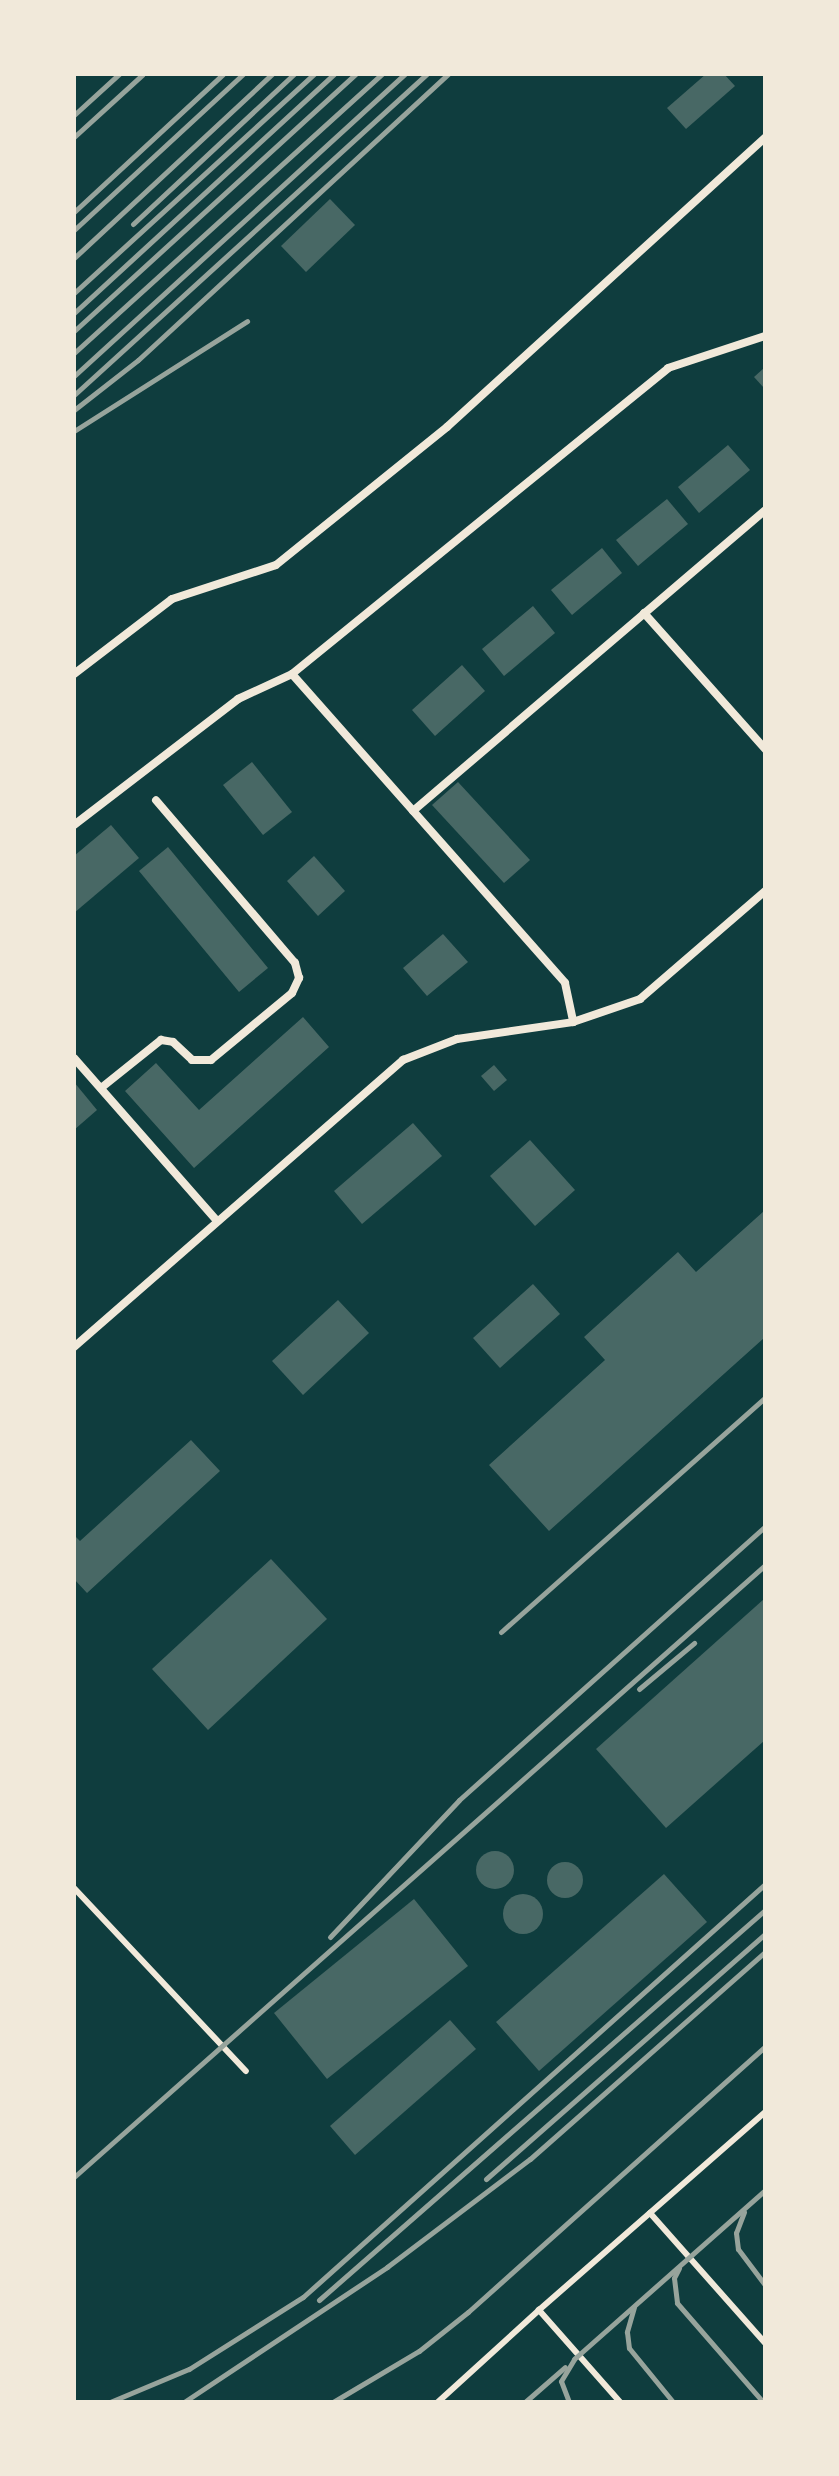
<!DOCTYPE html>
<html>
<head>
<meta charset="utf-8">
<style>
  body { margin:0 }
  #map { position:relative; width:839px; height:2476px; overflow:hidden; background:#0f3d3e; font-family:Barlow,sans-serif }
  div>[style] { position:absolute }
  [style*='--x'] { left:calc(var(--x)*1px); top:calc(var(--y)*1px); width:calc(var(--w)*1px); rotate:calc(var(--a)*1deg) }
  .building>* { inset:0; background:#486865 }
  .round { border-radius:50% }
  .service>* { height:6px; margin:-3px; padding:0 3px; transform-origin:3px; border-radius:3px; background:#f1e9da }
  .minor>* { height:8px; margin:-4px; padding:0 4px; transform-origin:4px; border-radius:4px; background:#f1e9da }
  .rail>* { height:5px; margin:-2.5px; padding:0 2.5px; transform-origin:2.5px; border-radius:2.5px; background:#97a49c }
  span { translate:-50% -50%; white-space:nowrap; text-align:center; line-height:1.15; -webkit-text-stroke:8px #f1e9da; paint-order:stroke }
  .frame { position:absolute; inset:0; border:76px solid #f1e9da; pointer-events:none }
</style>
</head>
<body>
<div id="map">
  <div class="building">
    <i style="clip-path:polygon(706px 74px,724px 74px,735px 86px,686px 129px,667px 108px)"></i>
    <i style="clip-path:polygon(330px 199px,355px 225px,306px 272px,281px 246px)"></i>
    <i style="clip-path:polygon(765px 367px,765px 389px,754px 377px)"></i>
    <i style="clip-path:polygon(728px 445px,750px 470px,699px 513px,678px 487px)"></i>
    <i style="clip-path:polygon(667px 499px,688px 524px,638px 566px,616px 540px)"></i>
    <i style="clip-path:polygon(602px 548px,622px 573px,572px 615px,551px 590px)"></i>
    <i style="clip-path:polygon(533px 606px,555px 633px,504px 676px,482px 649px)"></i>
    <i style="clip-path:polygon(462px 665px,485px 691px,435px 736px,412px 710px)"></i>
    <i style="clip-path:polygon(252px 762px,292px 812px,263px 835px,223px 785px)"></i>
    <i style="clip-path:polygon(458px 782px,530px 860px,504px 883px,432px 805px)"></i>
    <i style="clip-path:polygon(111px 825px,139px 858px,74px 913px,74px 856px)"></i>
    <i style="clip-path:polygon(168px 847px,268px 968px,239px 992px,139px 871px)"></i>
    <i style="clip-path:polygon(314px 856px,345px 891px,318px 916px,287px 881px)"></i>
    <i style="clip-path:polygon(443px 934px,468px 962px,427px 996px,403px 968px)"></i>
    <i style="clip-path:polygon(303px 1017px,329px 1047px,194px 1168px,125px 1091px,156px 1063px,199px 1110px)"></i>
    <i style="clip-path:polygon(494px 1065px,507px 1080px,494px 1091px,481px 1076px)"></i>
    <i style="clip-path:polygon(74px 1082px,97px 1110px,74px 1130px)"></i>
    <i style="clip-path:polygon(413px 1123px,442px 1156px,362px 1224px,334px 1191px)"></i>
    <i style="clip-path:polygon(530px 1140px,575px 1190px,535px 1226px,490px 1176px)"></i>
    <i style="clip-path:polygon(765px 1210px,765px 1337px,549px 1531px,489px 1465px,605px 1360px,584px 1337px,678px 1252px,696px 1272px)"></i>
    <i style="clip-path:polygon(533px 1284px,560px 1314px,500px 1368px,473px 1338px)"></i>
    <i style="clip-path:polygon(338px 1300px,369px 1333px,303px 1395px,272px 1361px)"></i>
    <i style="clip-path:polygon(191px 1440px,220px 1471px,87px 1593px,74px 1579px,74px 1535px,80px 1541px)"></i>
    <i style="clip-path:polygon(271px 1559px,327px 1619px,208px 1730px,152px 1669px)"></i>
    <i style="clip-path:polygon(765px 1598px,765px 1740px,666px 1828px,596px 1749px)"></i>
    <i class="round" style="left:476px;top:1851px;width:38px;height:38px"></i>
    <i class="round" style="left:547px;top:1862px;width:36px;height:36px"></i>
    <i style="clip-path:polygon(664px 1874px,707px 1922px,539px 2071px,496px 2022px)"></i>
    <i class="round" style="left:503px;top:1894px;width:40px;height:40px"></i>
    <i style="clip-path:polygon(414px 1899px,468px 1966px,327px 2079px,274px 2013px)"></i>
    <i style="clip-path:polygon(450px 2020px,476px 2049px,355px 2155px,330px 2126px)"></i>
  </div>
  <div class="service">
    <i style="--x:74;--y:1888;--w:251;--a:46.8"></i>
    <i style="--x:650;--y:2213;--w:174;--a:48.5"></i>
    <i style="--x:438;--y:2402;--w:137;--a:-42.3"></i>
    <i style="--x:620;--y:2402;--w:123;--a:-131.4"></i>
    <i style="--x:539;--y:2310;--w:300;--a:-41.2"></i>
  </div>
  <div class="minor">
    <i style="--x:644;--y:613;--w:182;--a:48.3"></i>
    <i style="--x:74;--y:674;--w:123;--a:-37.4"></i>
    <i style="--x:172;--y:599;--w:109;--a:-18.1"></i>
    <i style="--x:276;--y:565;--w:220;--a:-38.9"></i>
    <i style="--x:447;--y:427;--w:430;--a:-42.3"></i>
    <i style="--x:292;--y:674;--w:412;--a:48.5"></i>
    <i style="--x:565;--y:983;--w:40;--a:78"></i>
    <i style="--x:413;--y:811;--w:463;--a:-40.5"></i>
    <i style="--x:74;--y:825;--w:207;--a:-37.5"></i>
    <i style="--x:238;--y:699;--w:60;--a:-24.8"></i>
    <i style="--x:292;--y:674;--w:485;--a:-39.1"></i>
    <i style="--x:668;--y:368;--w:102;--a:-18.3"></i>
    <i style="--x:74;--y:1058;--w:217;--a:48.7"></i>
    <i style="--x:101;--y:1088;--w:77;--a:-38.7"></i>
    <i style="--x:161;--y:1040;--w:12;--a:9"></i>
    <i style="--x:173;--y:1042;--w:26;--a:43"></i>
    <i style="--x:192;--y:1060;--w:19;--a:0"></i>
    <i style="--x:211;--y:1060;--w:105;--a:-39.6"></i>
    <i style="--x:292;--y:993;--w:17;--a:-65"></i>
    <i style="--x:299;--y:978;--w:16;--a:-105"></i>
    <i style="--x:295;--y:963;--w:214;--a:-130.5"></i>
    <i style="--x:74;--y:1347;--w:437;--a:-41.1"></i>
    <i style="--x:403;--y:1060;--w:58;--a:-21.3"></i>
    <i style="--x:457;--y:1039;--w:117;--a:-8.3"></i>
    <i style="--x:573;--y:1022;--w:71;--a:-18.9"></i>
    <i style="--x:640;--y:999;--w:165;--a:-40.8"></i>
  </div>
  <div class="rail">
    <i style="--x:74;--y:115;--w:61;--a:-42.3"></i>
    <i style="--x:74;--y:137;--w:93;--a:-42.4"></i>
    <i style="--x:74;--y:212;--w:203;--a:-42.8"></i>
    <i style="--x:133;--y:224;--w:220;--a:-43"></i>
    <i style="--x:74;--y:230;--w:230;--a:-42.7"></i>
    <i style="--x:74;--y:258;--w:270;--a:-42.9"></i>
    <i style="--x:74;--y:293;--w:325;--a:-42.4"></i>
    <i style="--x:74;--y:313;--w:353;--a:-42.6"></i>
    <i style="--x:74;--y:331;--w:381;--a:-42.4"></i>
    <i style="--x:74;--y:353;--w:416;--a:-42.2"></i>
    <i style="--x:74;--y:376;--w:448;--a:-42.4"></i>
    <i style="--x:74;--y:395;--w:477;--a:-42.3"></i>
    <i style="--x:74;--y:410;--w:81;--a:-38"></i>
    <i style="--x:138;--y:360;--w:422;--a:-42.7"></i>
    <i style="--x:74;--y:431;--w:205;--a:-32.4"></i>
    <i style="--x:501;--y:1632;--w:353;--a:-41.6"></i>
    <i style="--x:639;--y:1689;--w:72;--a:-39.9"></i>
    <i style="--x:330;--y:1937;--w:188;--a:-46.7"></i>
    <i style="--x:459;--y:1800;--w:411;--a:-41.8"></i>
    <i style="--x:74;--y:2177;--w:923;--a:-41.53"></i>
    <i style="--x:486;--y:2179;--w:371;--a:-41.3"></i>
    <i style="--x:744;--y:2212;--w:22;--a:111"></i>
    <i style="--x:736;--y:2233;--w:16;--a:83"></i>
    <i style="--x:738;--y:2249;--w:45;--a:53.1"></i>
    <i style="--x:679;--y:2268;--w:11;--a:117"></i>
    <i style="--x:674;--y:2278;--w:25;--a:83"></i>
    <i style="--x:677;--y:2303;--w:131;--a:49"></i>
    <i style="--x:319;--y:2300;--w:592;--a:-41.17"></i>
    <i style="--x:634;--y:2307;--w:26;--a:106"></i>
    <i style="--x:627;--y:2332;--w:16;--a:83"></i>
    <i style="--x:629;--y:2348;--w:70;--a:50.8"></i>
    <i style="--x:110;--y:2402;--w:86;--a:-22.7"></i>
    <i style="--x:189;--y:2369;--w:135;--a:-32.3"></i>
    <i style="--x:303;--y:2297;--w:620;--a:-41.79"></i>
    <i style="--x:184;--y:2402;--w:244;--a:-33.6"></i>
    <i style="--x:387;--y:2267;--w:179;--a:-37.1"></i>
    <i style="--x:530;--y:2159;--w:313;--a:-41.4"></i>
    <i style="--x:333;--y:2402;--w:100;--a:-30.7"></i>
    <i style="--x:419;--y:2351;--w:63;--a:-38.5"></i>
    <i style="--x:468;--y:2312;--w:399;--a:-41.8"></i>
    <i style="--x:525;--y:2402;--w:53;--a:-41.2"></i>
    <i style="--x:569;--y:2402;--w:22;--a:-111"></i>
    <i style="--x:561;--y:2381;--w:26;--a:-59"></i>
    <i style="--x:574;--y:2359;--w:255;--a:-41.5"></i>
  </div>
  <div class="frame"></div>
</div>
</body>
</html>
